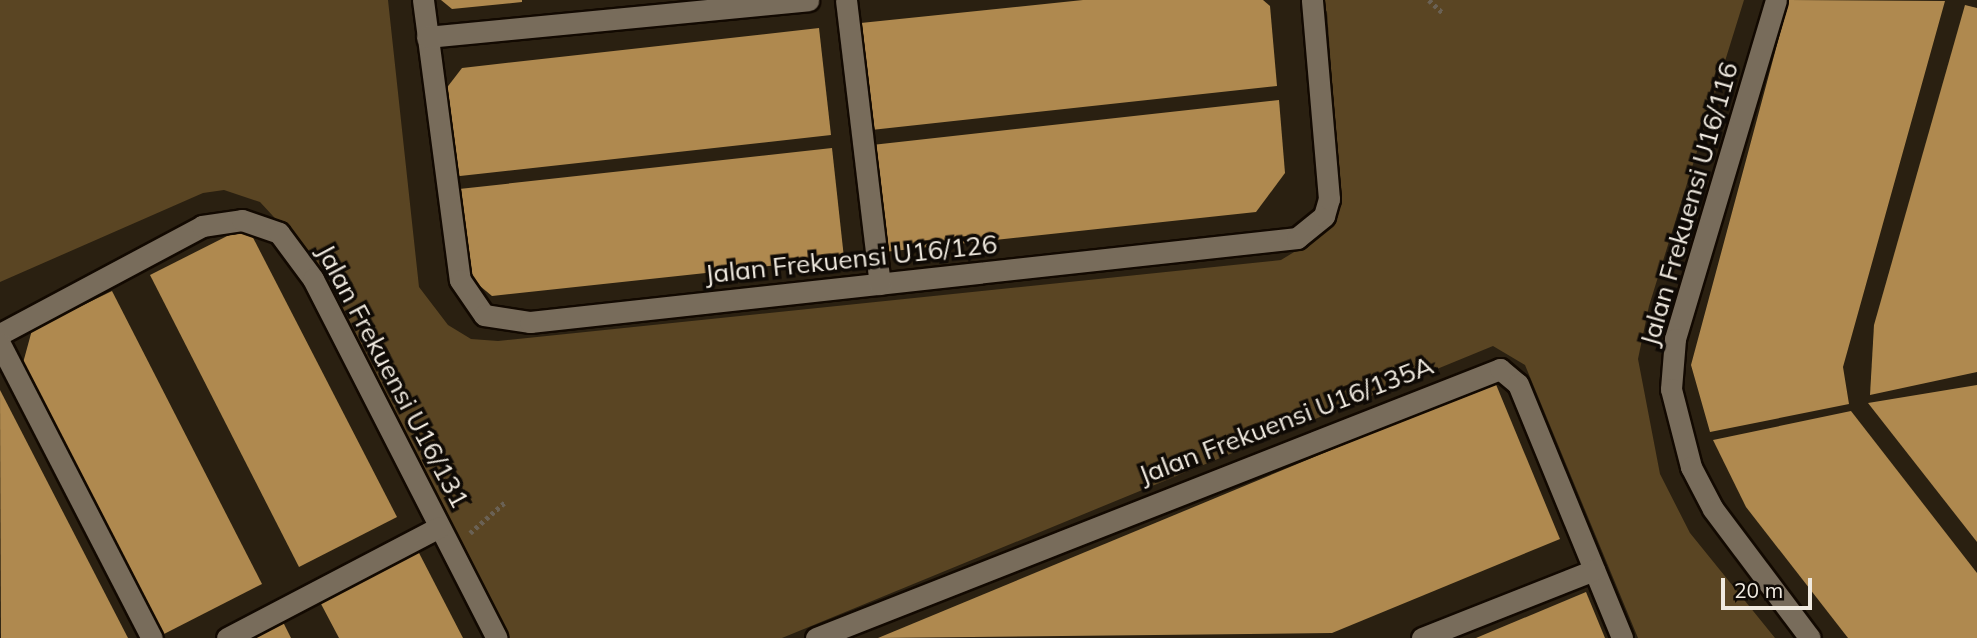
<!DOCTYPE html>
<html>
<head>
<meta charset="utf-8">
<style>
  body { margin:0 }
  #map { position:relative; width:1977px; height:638px; overflow:hidden; background:#2a2011; font-family:Mulish,sans-serif }
  div>[style] { position:absolute }
  [style*='--x'] { left:calc(var(--x)*1px); top:calc(var(--y)*1px); width:calc(var(--w)*1px); rotate:calc(var(--a)*1deg) }
  .green>* { inset:0; background:#5a4523 }
  .building>* { inset:0; background:#af894f }
  .path>* { height:4.5px; margin-top:-2.25px; transform-origin:0; background:repeating-linear-gradient(90deg,#6a6154 0 3.5px,transparent 0 7px) }
  .roads { filter:drop-shadow(2px 0 #120901) drop-shadow(-2px 0 #120901) drop-shadow(0 2px #120901) drop-shadow(0 -2px #120901) }
  .street>* { height:21px; margin:-10.5px; padding:0 10.5px; transform-origin:10.5px; border-radius:10.5px; background:#786c5b }
  span { translate:-50% -50%; white-space:nowrap; text-align:center; line-height:1.15; -webkit-text-stroke:7px #0f0a05; paint-order:stroke }
  .street-label { font-size:26px; color:#f0eae0 }
  .scale { position:absolute; left:1721px; top:578px; width:91px; height:32px; box-sizing:border-box; border:4px solid #f0eae0; border-top:0; padding-left:9px; font-size:21px; line-height:24px; white-space:nowrap; color:#f0eae0; -webkit-text-stroke:5px #0f0a05; paint-order:stroke }
</style>
</head>
<body>
<div id="map">
  <div class="green">
    <i style="clip-path:polygon(0 0,388px 0,419px 287px,448px 325px,471px 339px,498px 341px,1281px 260px,1309px 243px,1340px 194px,1327px 12px,1321px 0,1744px 0,1649px 306px,1638px 359px,1660px 474px,1690px 533px,1775px 638px,1638px 638px,1525px 365px,1493px 346px,782px 638px,496px 638px,285px 229px,260px 202px,224px 190px,203px 193px,0 282px)"></i>
  </div>
  <div class="building">
    <i style="clip-path:polygon(441px 0,522px 0,522px 2px,452px 9px)"></i>
    <i style="clip-path:polygon(1083px 0,1263px 0,1270px 6px,1277px 86px,862px 131px,851px 24px)"></i>
    <i style="clip-path:polygon(1789px 0,1945px 1px,1843px 367px,1849px 404px,1710px 432px,1691px 365px)"></i>
    <i style="clip-path:polygon(1965px 5px,1977px 8px,1977px 372px,1870px 395px,1874px 325px)"></i>
    <i style="clip-path:polygon(819px 28px,831px 135px,451px 177px,442px 94px,462px 68px)"></i>
    <i style="clip-path:polygon(1279px 100px,1285px 173px,1256px 212px,875px 253px,863px 146px)"></i>
    <i style="clip-path:polygon(832px 148px,844px 258px,492px 296px,457px 267px,450px 190px)"></i>
    <i style="clip-path:polygon(247px 226px,397px 517px,299px 567px,150px 275px)"></i>
    <i style="clip-path:polygon(112px 291px,262px 584px,164px 634px,23px 363px,32px 330px)"></i>
    <i style="clip-path:polygon(1495px 382px,1560px 539px,1332px 633px,878px 638px)"></i>
    <i style="clip-path:polygon(1977px 385px,1977px 542px,1868px 403px)"></i>
    <i style="clip-path:polygon(0 390px,128px 638px,1px 638px)"></i>
    <i style="clip-path:polygon(1851px 411px,1977px 573px,1977px 638px,1848px 638px,1746px 507px,1713px 440px)"></i>
    <i style="clip-path:polygon(418px 551px,463px 638px,339px 638px,320px 602px)"></i>
    <i style="clip-path:polygon(1586px 592px,1605px 638px,1476px 638px)"></i>
    <i style="clip-path:polygon(282px 620px,291px 638px,248px 638px)"></i>
  </div>
  <div class="path">
    <i style="--x:1429;--y:0;--w:18;--a:43"></i>
    <i style="--x:470;--y:533;--w:47;--a:-41.5"></i>
  </div>
  <div class="roads">
    <div class="street">
      <i style="--x:423;--y:0;--w:282;--a:82.5"></i>
      <i style="--x:460;--y:280;--w:42;--a:55.6"></i>
      <i style="--x:484;--y:315;--w:47;--a:8.7"></i>
      <i style="--x:530;--y:322;--w:772;--a:-6.25"></i>
      <i style="--x:1297;--y:238;--w:35;--a:-39"></i>
      <i style="--x:1324;--y:216;--w:18;--a:-74"></i>
      <i style="--x:1329;--y:199;--w:200;--a:-94.9"></i>
      <i style="--x:846;--y:0;--w:286;--a:83.2"></i>
      <i style="--x:1776;--y:0;--w:354;--a:106.6"></i>
      <i style="--x:1675;--y:339;--w:50;--a:94.6"></i>
      <i style="--x:1671;--y:389;--w:81;--a:75.6"></i>
      <i style="--x:1691;--y:467;--w:47;--a:62.4"></i>
      <i style="--x:1713;--y:509;--w:161;--a:53.1"></i>
      <i style="--x:427;--y:37;--w:383;--a:-5.5"></i>
      <i style="--x:0;--y:334;--w:229;--a:-28.1"></i>
      <i style="--x:202;--y:226;--w:40;--a:-8.5"></i>
      <i style="--x:242;--y:220;--w:39;--a:19"></i>
      <i style="--x:279;--y:233;--w:57;--a:53.5"></i>
      <i style="--x:313;--y:279;--w:403;--a:62.9"></i>
      <i style="--x:0;--y:344;--w:331;--a:62.7"></i>
      <i style="--x:227;--y:638;--w:239;--a:-27.6"></i>
      <i style="--x:816;--y:638;--w:735;--a:-21.47"></i>
      <i style="--x:1500;--y:369;--w:23;--a:40"></i>
      <i style="--x:1518;--y:384;--w:274;--a:67.7"></i>
      <i style="--x:1422;--y:638;--w:185;--a:-21.6"></i>
    </div>
  </div>
  <div class="street-label">
    <span style="left:1689px;top:204px;rotate:-74deg">Jalan Frekuensi U16/116</span>
    <span style="left:851px;top:259px;rotate:-6deg">Jalan Frekuensi U16/126</span>
    <span style="left:393px;top:376px;rotate:62deg">Jalan Frekuensi U16/131</span>
    <span style="left:1286px;top:420px;rotate:-21deg">Jalan Frekuensi U16/135A</span>
  </div>
  <div class="scale">20 m</div>
</div>
</body>
</html>
